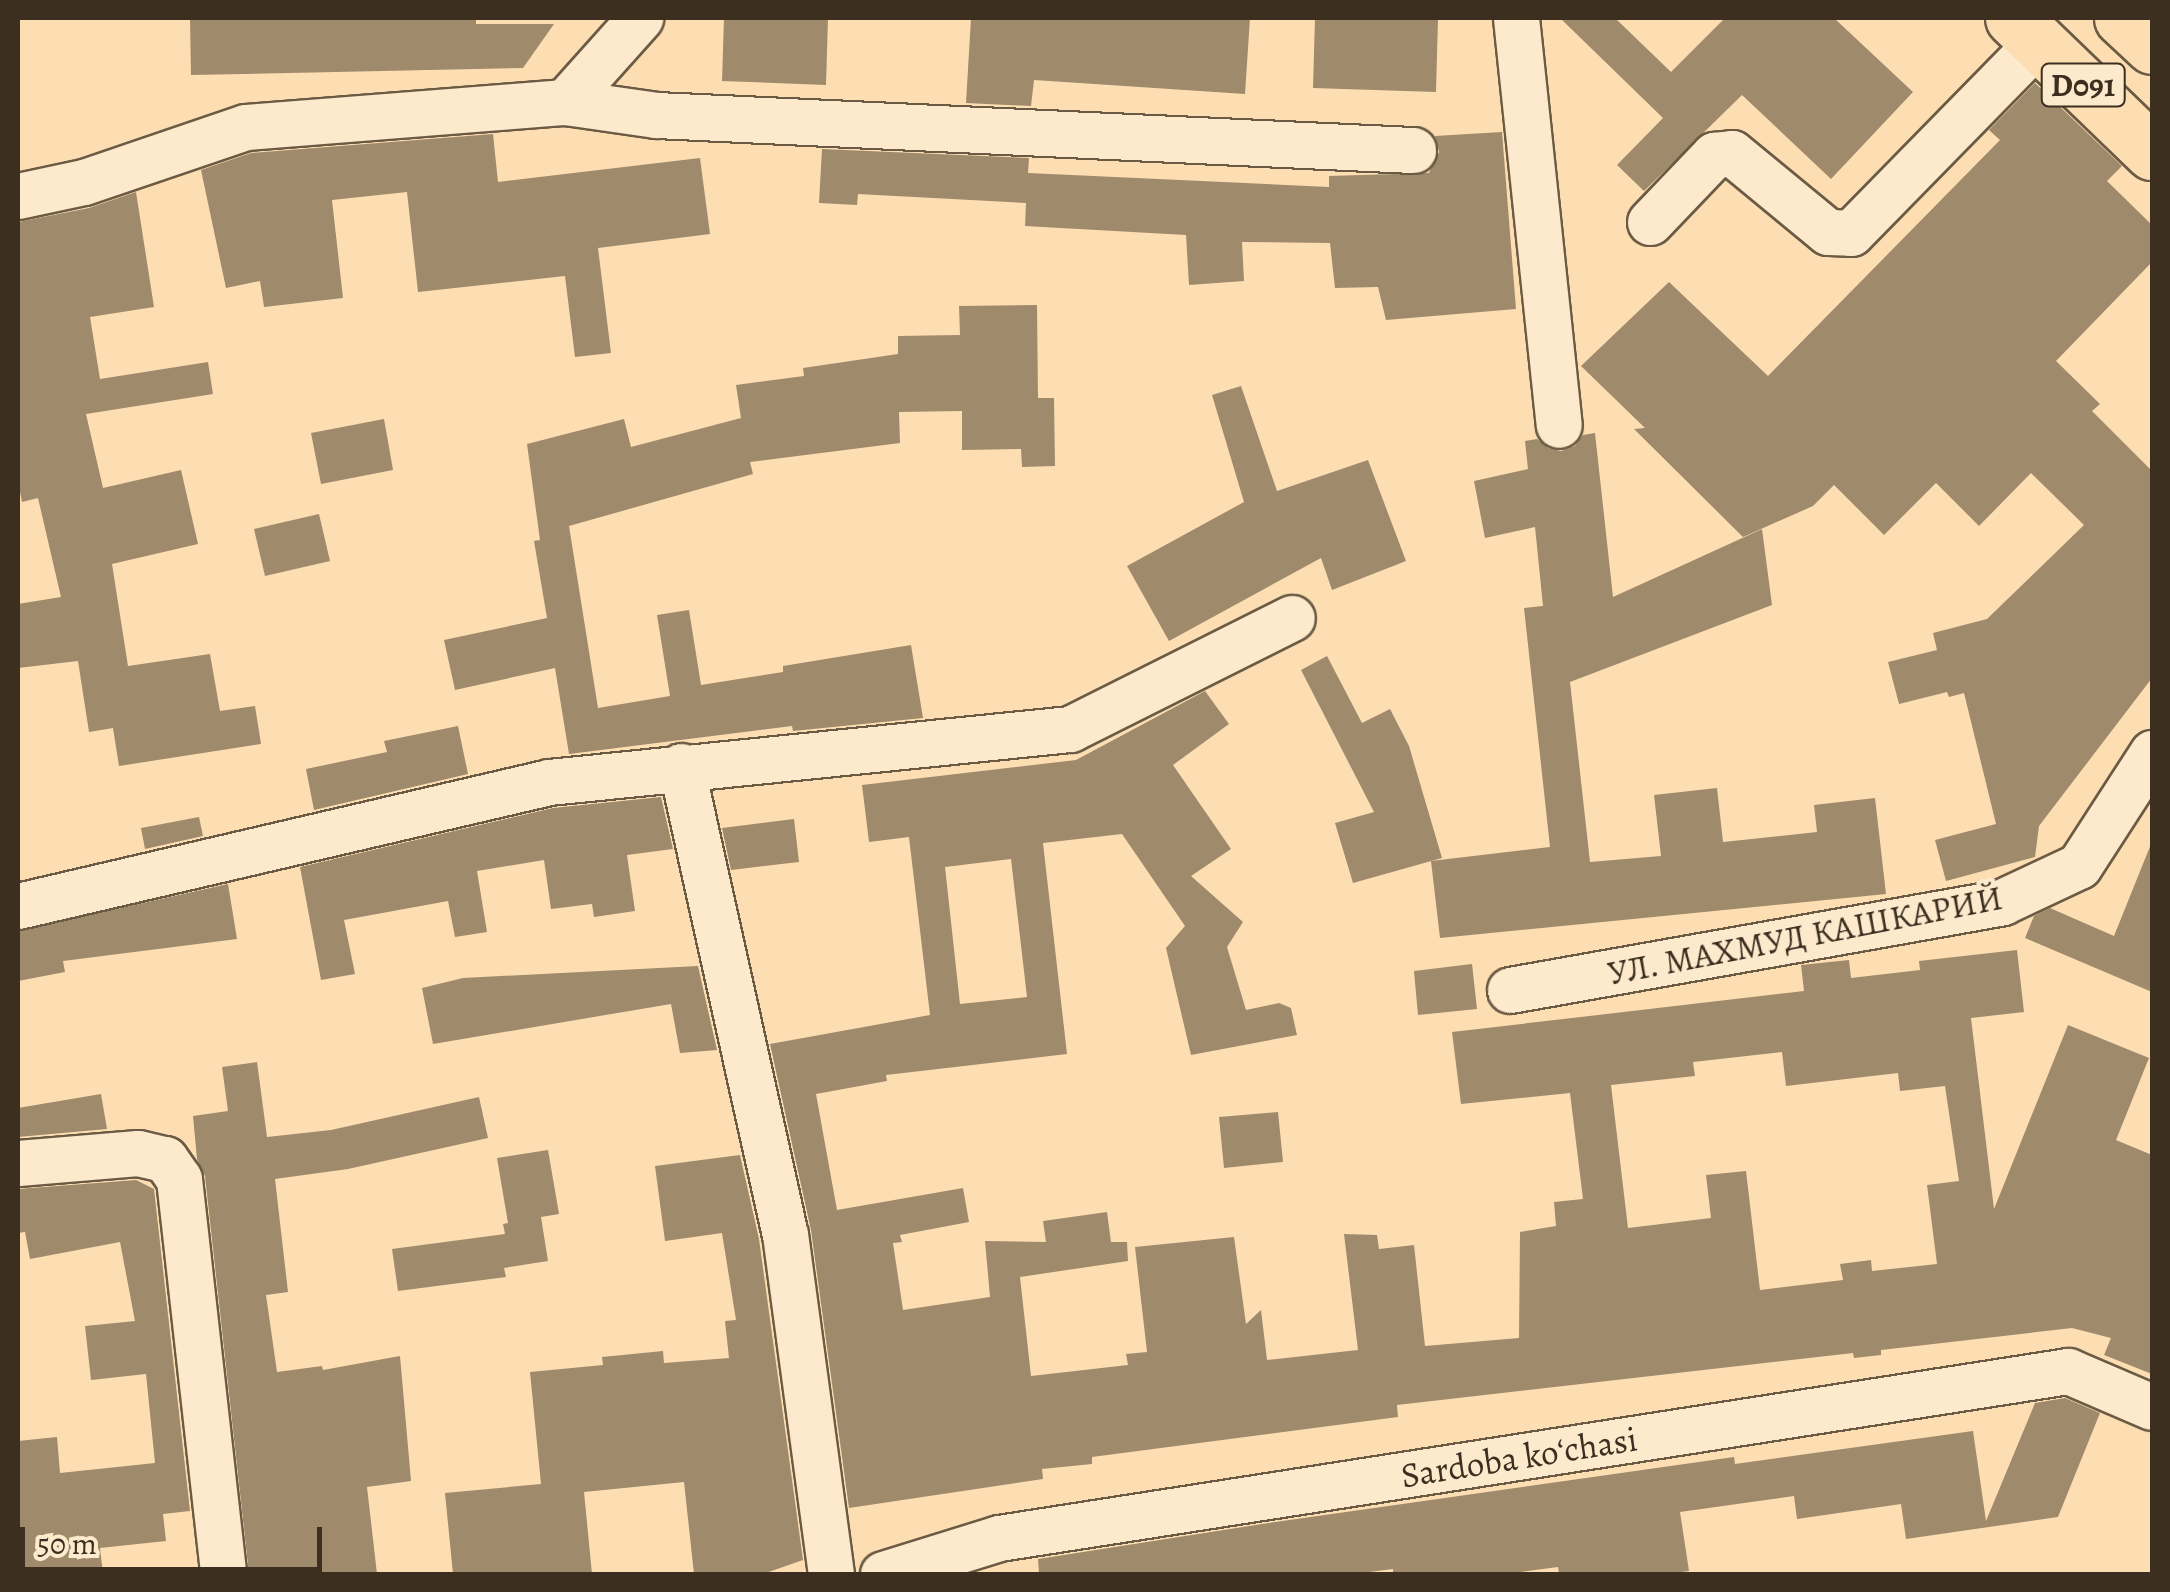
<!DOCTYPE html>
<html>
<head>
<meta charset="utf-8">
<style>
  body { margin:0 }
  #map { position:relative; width:2170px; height:1592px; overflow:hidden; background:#fcdeb2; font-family:Alegreya,serif }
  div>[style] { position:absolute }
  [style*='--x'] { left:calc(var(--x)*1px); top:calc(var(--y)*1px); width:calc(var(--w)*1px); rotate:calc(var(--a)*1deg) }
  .building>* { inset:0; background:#a08a6c }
  .roads { filter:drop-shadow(2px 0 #6c5b44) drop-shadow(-2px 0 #6c5b44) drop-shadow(0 2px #6c5b44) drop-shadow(0 -2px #6c5b44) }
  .minor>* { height:45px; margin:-22.5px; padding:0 22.5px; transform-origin:22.5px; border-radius:22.5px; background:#fdeacd }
  .highway>* { height:55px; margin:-27.5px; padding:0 27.5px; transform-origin:27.5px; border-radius:27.5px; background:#fcdeb2 }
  span { translate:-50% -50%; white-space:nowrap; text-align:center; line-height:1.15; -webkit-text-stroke:8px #fdeacd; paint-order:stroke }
  .shield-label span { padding:2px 8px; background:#fdeacd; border:2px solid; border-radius:8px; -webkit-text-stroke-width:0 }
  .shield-label { font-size:32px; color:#3c2f20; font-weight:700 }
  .street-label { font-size:35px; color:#3c2f20 }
  .frame { position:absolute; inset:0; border:20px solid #3c2f20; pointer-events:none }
  .scale { position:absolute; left:20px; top:1527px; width:302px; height:45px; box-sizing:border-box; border:5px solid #3c2f20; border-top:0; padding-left:12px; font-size:30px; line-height:35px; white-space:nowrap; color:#3c2f20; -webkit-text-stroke:8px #fdeacd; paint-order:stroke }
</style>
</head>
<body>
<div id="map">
  <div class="building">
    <i style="clip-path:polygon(190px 18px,476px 18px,476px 24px,554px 24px,523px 68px,191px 75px)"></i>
    <i style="clip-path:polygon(724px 18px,828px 18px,826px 85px,722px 81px)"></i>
    <i style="clip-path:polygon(971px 18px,1250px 18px,1245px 94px,1034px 80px,1031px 106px,966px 103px)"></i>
    <i style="clip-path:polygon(1315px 18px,1438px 18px,1436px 92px,1313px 88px)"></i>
    <i style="clip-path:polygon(1560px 18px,1615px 18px,1671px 72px,1725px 18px,1834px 18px,1913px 92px,1831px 179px,1742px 95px,1644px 191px,1617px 165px,1663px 118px)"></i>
    <i style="clip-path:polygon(2035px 83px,2122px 166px,2107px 181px,2152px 225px,2152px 262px,2056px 361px,2100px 404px,2092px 411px,2152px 471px,2152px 678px,2039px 826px,2035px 857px,1946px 881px,1935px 840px,1996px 824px,1964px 693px,1949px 697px,1947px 692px,1899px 704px,1888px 662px,1937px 650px,1933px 633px,1987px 619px,2084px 525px,2031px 473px,1979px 526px,1936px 483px,1884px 535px,1834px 485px,1813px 506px,1743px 537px,1634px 429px,1645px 428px,1581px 366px,1669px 282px,1768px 376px,2000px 140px,1989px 130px)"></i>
    <i style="clip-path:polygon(1502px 132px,1516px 309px,1386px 320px,1378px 287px,1335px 288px,1330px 243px,1242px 242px,1244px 281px,1189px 285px,1186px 235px,1025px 226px,1026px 203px,858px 194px,857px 205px,819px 203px,822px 149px,1029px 158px,1028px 173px,1329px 187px,1329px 176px,1429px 173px,1439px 152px,1435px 136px)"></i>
    <i style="clip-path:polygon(493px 134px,498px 182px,700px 158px,710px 234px,598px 248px,611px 353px,575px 357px,565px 276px,418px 292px,407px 192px,332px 200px,343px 298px,264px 307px,260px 281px,226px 288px,201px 170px,251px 153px)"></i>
    <i style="clip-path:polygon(136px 192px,154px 307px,90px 317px,100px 379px,208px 362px,213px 394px,86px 414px,103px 488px,181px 470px,198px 544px,112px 564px,128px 666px,210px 654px,220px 711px,255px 706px,261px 744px,119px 766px,113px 728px,89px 732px,78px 661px,18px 668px,18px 604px,61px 597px,38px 498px,22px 502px,18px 482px,18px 222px,89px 208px)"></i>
    <i style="clip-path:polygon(1037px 305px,1038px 398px,1054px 398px,1055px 466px,1022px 467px,1021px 449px,962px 450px,962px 411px,899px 412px,900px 443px,750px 462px,753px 474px,569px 526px,598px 708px,670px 696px,657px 615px,689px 610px,701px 685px,783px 672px,783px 666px,911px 645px,923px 718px,793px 731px,792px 726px,569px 754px,555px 668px,455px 690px,444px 640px,547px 618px,534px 541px,540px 540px,527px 444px,624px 419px,631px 447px,741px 418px,736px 385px,804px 376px,803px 368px,898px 354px,898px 336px,960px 335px,959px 306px)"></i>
    <i style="clip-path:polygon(1241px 386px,1277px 491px,1368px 460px,1406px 561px,1332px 590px,1321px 558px,1169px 641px,1127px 566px,1244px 502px,1212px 395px)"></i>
    <i style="clip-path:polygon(384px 419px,393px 470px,321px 484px,311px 433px)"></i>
    <i style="clip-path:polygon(1595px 433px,1613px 597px,1762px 529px,1772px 605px,1570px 682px,1590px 862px,1661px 856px,1654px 795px,1717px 788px,1723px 842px,1817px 832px,1814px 805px,1875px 798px,1886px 894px,1440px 938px,1431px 861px,1550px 847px,1524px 608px,1543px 606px,1535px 527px,1485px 538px,1474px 481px,1528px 469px,1525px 441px,1537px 439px,1548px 448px,1561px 451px,1575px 446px,1583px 435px)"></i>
    <i style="clip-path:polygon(319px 514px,330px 561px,265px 576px,254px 529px)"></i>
    <i style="clip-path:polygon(1327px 656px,1362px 723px,1390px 709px,1409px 746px,1442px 858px,1353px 883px,1335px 823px,1374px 812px,1301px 670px)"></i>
    <i style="clip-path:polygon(evenodd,1205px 691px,1229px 724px,1173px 765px,1231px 849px,1191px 876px,1243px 922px,1227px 947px,1246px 1010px,1279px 1003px,1291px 1008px,1297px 1035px,1191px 1055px,1166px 948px,1185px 926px,1122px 834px,1043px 843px,1067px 1054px,886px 1075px,887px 1081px,816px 1094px,837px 1210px,963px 1188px,969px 1222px,900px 1235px,902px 1242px,893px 1243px,903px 1310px,990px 1297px,985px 1241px,1046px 1242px,1043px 1221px,1107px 1212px,1111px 1242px,1127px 1242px,1128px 1261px,1020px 1277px,1031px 1376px,1128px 1365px,1126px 1354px,1147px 1352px,1135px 1247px,1234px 1237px,1246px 1324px,1261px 1310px,1267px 1360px,1358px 1350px,1344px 1234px,1377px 1235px,1379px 1249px,1414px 1245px,1425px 1346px,1519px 1338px,1520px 1232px,1556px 1226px,1554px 1202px,1583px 1199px,1570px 1093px,1461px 1104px,1452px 1032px,1804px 991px,1801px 965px,1849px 960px,1851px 978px,1920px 970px,1919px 961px,2017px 950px,2024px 1012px,1971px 1018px,1994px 1209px,2068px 1025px,2149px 1058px,2116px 1140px,2152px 1155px,2152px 1374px,2104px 1355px,2111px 1338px,2072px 1328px,1881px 1350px,1881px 1355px,1854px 1358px,1853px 1353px,1397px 1405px,1398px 1417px,1092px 1457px,1092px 1464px,1042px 1469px,1043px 1479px,849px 1508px,811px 1230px,770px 1044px,930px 1015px,909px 837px,869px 842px,862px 785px,1076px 760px,1205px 691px,1011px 859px,1027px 997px,960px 1004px,945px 867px,1011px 859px,1205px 691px,1782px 1052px,1786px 1086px,1898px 1073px,1900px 1091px,1945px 1086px,1959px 1181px,1927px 1185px,1937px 1264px,1872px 1271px,1871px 1260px,1840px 1264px,1843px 1280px,1760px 1290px,1746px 1171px,1706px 1175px,1711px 1218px,1628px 1228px,1611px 1085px,1695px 1076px,1693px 1062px,1782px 1052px)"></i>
    <i style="clip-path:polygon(458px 726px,468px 774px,314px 810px,306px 769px,387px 752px,384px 741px)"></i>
    <i style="clip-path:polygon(661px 797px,673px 849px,627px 855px,635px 911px,594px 917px,592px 904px,551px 909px,544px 860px,477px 871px,487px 932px,455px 937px,448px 901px,344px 920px,355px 974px,321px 980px,300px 867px,553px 808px)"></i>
    <i style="clip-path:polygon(199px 817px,203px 836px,145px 849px,141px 828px)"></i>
    <i style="clip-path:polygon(794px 819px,799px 862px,731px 870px,722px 828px)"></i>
    <i style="clip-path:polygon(2151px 844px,2152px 992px,2025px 938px,2034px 916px,2050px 908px,2114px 936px)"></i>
    <i style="clip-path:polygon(228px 884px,237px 939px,63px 961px,65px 972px,18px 981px,18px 931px)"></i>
    <i style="clip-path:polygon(1472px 964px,1477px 1009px,1418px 1015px,1414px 971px)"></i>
    <i style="clip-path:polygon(698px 966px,717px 1050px,680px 1053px,671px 1004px,433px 1044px,422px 988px,463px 978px)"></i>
    <i style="clip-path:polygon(257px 1062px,267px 1137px,331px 1130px,479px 1097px,488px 1138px,348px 1169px,275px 1179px,288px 1292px,266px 1295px,277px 1372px,322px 1366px,323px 1370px,400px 1356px,411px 1481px,367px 1487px,377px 1574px,249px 1574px,205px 1176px,197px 1159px,193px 1116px,228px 1111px,222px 1067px)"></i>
    <i style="clip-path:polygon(101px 1094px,107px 1129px,18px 1137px,18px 1108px)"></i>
    <i style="clip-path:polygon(1278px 1112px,1283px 1162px,1224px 1168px,1219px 1117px)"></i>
    <i style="clip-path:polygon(548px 1150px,559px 1214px,541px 1217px,548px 1261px,504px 1268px,506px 1277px,398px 1291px,392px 1249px,505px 1234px,503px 1224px,508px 1223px,497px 1158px)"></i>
    <i style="clip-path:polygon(740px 1155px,759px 1239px,803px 1560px,763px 1574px,694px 1574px,684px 1482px,584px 1492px,592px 1574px,453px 1574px,445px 1493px,541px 1484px,530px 1372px,603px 1365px,602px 1357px,663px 1351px,664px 1363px,729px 1358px,725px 1321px,736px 1320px,722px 1233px,665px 1241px,655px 1166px)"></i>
    <i style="clip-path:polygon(136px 1180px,154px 1189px,190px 1511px,163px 1514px,166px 1541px,100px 1548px,103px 1574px,18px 1574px,18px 1441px,57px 1437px,60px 1473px,155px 1463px,146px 1374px,91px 1380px,85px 1326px,135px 1321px,120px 1242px,30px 1259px,25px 1232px,18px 1233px,18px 1189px)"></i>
    <i style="clip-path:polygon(2065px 1398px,2100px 1413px,2058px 1517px,1906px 1539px,1901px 1504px,1797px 1519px,1794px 1496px,1680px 1512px,1689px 1571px,1666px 1574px,1559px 1574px,1558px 1567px,1505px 1574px,1393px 1574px,1393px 1569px,1353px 1574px,1039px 1574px,1038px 1559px,1262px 1524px,1734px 1457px,1735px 1464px,1973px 1431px,1986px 1521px,2035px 1403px)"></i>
  </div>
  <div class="roads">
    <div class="minor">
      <i style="--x:1516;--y:18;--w:409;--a:84"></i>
      <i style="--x:565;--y:102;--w:92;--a:8.1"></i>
      <i style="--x:656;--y:115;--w:758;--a:2.65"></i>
      <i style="--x:18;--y:196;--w:67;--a:-12"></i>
      <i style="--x:84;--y:182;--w:171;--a:-18.8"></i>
      <i style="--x:246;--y:127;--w:320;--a:-4.5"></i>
      <i style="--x:565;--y:102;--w:113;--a:-48.2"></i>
      <i style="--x:1650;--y:222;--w:93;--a:-46.3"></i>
      <i style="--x:1714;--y:155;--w:18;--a:-6"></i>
      <i style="--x:1732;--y:153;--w:124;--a:39.5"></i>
      <i style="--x:1828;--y:232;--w:23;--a:2"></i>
      <i style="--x:1851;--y:233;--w:267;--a:-45.6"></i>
      <i style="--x:681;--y:766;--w:479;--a:77.5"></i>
      <i style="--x:785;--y:1234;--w:343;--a:82.3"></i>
      <i style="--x:18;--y:906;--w:545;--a:-13.14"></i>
      <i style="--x:549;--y:782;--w:524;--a:-5.81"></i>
      <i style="--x:1070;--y:729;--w:248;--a:-26.6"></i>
      <i style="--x:1510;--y:990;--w:500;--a:-10.1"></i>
      <i style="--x:2002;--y:902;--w:85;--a:-25.1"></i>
      <i style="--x:2079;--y:866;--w:135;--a:-57.1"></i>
      <i style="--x:18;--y:1163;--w:120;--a:-4.8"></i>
      <i style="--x:138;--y:1153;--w:28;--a:13"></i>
      <i style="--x:165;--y:1159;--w:24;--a:55"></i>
      <i style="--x:179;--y:1179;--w:397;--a:83.6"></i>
      <i style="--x:883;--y:1574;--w:121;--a:-17.2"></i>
      <i style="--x:999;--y:1538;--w:1082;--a:-8.88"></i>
      <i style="--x:2068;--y:1371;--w:91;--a:23.2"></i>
    </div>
    <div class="highway">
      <i style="--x:2013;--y:18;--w:193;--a:44"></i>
      <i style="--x:2122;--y:18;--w:41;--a:43"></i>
    </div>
  </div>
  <div class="shield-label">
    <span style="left:2083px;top:85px">D091</span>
  </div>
  <div class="street-label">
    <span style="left:1805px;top:935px;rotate:-11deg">УЛ. МАХМУД КАШКАРИЙ</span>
    <span style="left:1519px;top:1457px;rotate:-9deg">Sardoba koʻchasi</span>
  </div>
  <div class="frame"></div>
  <div class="scale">50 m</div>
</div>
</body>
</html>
